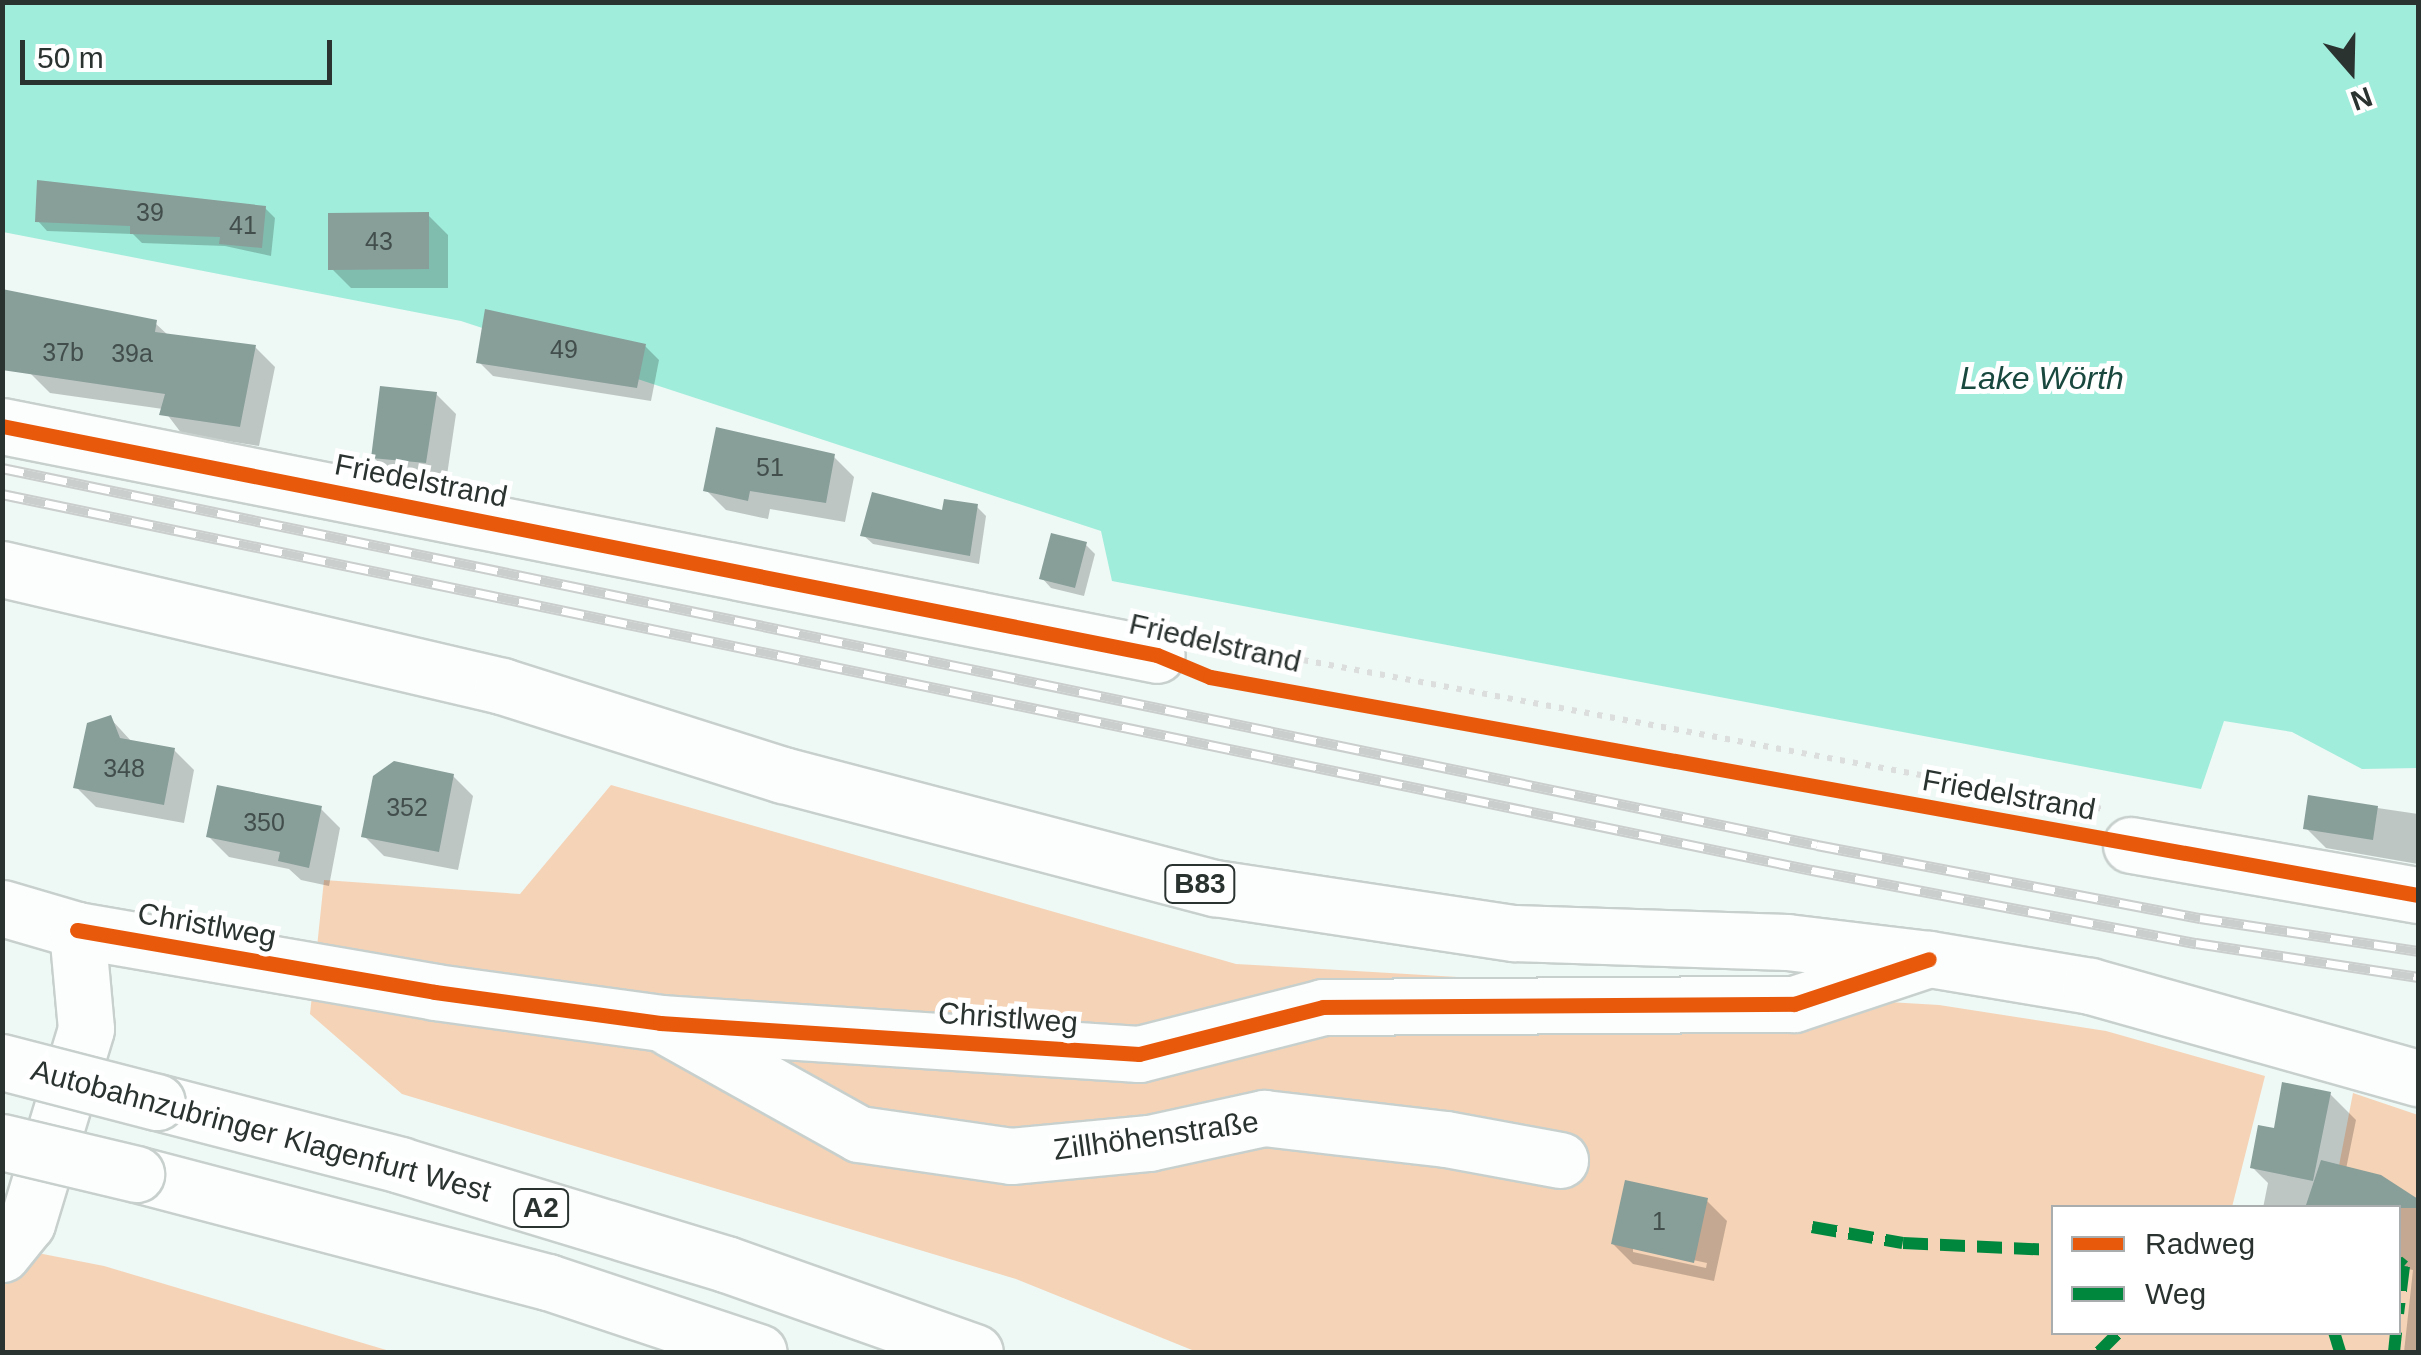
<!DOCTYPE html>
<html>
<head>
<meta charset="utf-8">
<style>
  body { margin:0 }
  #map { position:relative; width:2421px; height:1355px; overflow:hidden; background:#eef8f5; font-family:Arial,sans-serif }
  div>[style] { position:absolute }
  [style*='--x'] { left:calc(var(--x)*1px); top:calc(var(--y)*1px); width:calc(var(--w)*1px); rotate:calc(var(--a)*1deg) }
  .forest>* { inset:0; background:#f5d3b6 }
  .water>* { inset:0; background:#a0eddb }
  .shadow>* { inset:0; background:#0003 }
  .building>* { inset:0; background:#889e99 }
  .path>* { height:6px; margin-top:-3px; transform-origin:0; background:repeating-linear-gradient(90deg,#dbdedd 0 5px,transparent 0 13px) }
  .roads { filter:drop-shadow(2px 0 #c8d0cd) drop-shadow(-2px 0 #c8d0cd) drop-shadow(0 2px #c8d0cd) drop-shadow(0 -2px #c8d0cd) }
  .minor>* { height:55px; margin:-27.5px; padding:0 27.5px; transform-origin:27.5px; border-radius:27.5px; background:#fcfefe }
  .major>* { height:55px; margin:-27.5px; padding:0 27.5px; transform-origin:27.5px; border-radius:27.5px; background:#fcfefe }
  .highway>* { height:55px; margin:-27.5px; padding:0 27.5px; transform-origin:27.5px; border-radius:27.5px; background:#fcfefe }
  .rail>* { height:11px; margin-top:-5.5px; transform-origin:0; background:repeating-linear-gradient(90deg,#fff 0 22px,#cacecc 0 44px); box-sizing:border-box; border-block:2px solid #cacecc }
  .bridges { filter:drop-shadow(2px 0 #c8d0cd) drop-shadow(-2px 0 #c8d0cd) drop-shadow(0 2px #c8d0cd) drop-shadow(0 -2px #c8d0cd) }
  .highway-bridge>* { height:55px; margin:-27.5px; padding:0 27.5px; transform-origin:27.5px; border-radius:27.5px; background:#fcfefe }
  .quiet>* { height:12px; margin-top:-6px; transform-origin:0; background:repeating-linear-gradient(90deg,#00873e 0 25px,transparent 0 37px) }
  .cycleway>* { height:15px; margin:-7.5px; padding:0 7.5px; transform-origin:7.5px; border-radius:7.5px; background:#e8590c }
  span { translate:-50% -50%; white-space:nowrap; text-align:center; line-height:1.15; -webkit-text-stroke:10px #fff; paint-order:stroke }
  .number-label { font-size:25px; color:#424e4b }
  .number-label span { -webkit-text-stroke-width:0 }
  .shield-label span { padding:2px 8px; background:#fff; border:2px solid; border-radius:8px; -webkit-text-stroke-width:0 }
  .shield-label { font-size:28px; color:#2b3331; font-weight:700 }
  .street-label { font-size:30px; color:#2b3331 }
  .water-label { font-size:32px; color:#18483e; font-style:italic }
  .frame { position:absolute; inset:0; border:5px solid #2b3331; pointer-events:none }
  .legend { position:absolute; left:2051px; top:1205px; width:350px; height:130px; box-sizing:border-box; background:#fff; border:2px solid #aaadad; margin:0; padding:12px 18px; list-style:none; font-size:30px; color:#2b3331 }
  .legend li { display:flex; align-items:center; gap:20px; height:50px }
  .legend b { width:50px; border:2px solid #aaadad }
  .north { position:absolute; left:2301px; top:20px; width:100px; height:100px; -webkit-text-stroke:8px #fff; paint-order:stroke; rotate:160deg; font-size:28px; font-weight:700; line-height:40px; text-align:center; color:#2b3331 }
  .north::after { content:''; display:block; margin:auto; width:35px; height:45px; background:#2b3331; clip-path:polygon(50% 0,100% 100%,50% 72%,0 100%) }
  .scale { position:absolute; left:20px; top:40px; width:312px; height:45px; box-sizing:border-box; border:5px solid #2b3331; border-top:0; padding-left:12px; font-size:30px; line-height:35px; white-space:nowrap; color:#2b3331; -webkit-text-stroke:8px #fff; paint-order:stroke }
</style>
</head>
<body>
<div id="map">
  <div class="forest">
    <i style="clip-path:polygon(611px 785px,1236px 964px,1939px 1005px,2106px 1031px,2265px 1076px,2232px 1207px,2054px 1208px,2054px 1332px,2398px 1332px,2398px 1208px,2331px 1207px,2353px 1093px,2418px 1115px,2418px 1352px,1197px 1352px,1016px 1279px,402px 1094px,310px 1014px,324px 880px,520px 894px)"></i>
    <i style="clip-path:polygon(2px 1246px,104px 1266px,393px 1352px,3px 1352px)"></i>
  </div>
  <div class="water">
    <i style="clip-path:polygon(2px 3px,2418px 3px,2418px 768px,2362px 769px,2292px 732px,2224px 721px,2201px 789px,1112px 581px,1101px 531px,461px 321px,3px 232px)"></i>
  </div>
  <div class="shadow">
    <i style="clip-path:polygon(265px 208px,275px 218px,271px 256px,225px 246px,142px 243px,133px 234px,47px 231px,38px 221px)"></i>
    <i style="clip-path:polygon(428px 215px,448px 235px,448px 288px,351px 288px,331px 268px)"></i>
    <i style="clip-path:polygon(155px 323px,169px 336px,255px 347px,275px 367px,259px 446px,182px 434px,163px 409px,50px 393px,30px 373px)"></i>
    <i style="clip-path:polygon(645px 346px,659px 360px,651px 401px,493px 376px,479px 362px)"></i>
    <i style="clip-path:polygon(436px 394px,456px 414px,446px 482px,394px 477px,374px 458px)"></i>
    <i style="clip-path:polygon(834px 457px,854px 477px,845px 522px,770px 509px,768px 519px,726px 510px,706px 490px)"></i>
    <i style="clip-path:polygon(976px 506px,986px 516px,979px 564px,873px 544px,863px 535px)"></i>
    <i style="clip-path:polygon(1086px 545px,1095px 554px,1084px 596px,1051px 588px,1042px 578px)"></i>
    <i style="clip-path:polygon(110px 718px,132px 742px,174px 750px,194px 770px,184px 823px,96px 807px,76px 787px)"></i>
    <i style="clip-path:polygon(453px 776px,473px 796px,458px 870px,384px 856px,364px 836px)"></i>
    <i style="clip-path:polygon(2310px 798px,2418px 814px,2418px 864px,2326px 848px,2306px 828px)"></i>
    <i style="clip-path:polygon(320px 808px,340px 828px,329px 886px,301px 880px,289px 869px,229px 857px,209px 837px)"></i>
    <i style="clip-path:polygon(2330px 1094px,2356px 1120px,2346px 1169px,2380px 1177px,2418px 1202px,2418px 1352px,2404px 1352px,2413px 1270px,2398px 1267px,2398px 1208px,2263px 1208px,2268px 1183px,2252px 1167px,2276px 1131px)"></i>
    <i style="clip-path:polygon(evenodd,1707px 1201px,1727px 1221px,1714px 1281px,1633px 1264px,1613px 1244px,1707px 1201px,1633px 1247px,1707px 1263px,1706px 1268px,1633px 1252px,1633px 1247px)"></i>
  </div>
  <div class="building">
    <i style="clip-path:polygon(37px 180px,266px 206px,262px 248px,219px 244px,220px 237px,130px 234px,130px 226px,35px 222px)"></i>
    <i style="clip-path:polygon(429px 212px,429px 269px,328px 270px,328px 213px)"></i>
    <i style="clip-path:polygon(2px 289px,157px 320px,155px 332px,256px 345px,240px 427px,159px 415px,165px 394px,2px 370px)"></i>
    <i style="clip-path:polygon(485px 309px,646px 344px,637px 388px,476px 363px)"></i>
    <i style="clip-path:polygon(380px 386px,437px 392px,426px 463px,371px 458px)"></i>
    <i style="clip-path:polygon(716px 427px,835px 454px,826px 503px,750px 491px,748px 501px,703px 491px)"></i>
    <i style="clip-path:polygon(872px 492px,942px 510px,944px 499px,978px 504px,970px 556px,860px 536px)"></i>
    <i style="clip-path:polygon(1051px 533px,1087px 542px,1075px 588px,1039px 579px)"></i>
    <i style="clip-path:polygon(111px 715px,120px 738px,175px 748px,164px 805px,73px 788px,87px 723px)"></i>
    <i style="clip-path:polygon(394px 761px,454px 774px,439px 852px,361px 837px,373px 776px)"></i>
    <i style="clip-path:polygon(217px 785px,322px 806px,309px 868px,278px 861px,280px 852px,206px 837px)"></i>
    <i style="clip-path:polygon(2308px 795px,2378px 806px,2373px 840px,2303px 829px)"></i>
    <i style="clip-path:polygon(2282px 1082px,2331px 1092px,2313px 1181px,2250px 1168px,2258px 1125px,2274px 1128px)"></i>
    <i style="clip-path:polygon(2321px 1160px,2381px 1175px,2418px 1199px,2418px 1208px,2305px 1208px)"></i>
    <i style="clip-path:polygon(1625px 1180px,1708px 1198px,1694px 1263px,1611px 1244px)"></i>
  </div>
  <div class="path">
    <i style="--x:1201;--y:641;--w:918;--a:10.55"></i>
  </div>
  <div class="roads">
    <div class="minor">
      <i style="--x:2;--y:426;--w:1177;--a:11.21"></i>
      <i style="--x:2131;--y:845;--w:291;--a:9.9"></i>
      <i style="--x:2;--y:908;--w:78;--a:16.3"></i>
      <i style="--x:77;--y:930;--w:99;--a:84.8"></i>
      <i style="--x:86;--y:1029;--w:203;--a:106.9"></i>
      <i style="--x:27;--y:1223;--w:40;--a:129"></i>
      <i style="--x:77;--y:930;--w:363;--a:9.8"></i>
      <i style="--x:435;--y:992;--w:227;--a:7.8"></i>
      <i style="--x:660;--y:1023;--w:480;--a:3.7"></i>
      <i style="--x:1139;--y:1054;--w:190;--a:-14.3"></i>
      <i style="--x:1323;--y:1007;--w:471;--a:-0.4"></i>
      <i style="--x:1794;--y:1004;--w:142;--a:-18.4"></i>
      <i style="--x:671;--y:1029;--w:215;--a:29.2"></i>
      <i style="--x:859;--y:1134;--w:154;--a:8.2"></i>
      <i style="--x:1011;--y:1156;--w:139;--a:-5.4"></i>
      <i style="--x:1149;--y:1143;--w:118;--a:-12.3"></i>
      <i style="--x:1264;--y:1118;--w:183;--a:6.6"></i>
      <i style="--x:1446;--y:1139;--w:116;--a:10.4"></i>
    </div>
    <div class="major">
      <i style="--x:2;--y:569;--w:514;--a:13.17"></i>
      <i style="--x:502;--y:686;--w:295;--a:17.6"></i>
      <i style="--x:783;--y:775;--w:447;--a:14.7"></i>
      <i style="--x:1215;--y:888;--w:302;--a:8.6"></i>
      <i style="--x:1514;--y:933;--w:273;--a:1.9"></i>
      <i style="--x:1787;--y:942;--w:143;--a:6.8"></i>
      <i style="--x:1929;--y:959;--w:163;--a:9.5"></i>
      <i style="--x:2090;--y:986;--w:341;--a:15.7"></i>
    </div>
    <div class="highway">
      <i style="--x:157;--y:1102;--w:251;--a:14.5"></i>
      <i style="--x:400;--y:1165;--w:341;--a:16.9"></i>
      <i style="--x:726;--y:1264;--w:264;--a:19.5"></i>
      <i style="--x:136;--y:1174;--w:426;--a:14.7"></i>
      <i style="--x:548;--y:1282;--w:222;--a:18.4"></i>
    </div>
  </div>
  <div class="rail">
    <i style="--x:2;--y:468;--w:1854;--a:11.73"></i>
    <i style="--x:1817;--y:845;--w:390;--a:10.8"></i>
    <i style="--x:2200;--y:918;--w:220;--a:8.6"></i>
    <i style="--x:2;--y:494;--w:1849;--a:11.74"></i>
    <i style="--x:1812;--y:870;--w:391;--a:10.8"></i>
    <i style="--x:2196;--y:943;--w:225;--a:8.7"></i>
  </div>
  <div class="bridges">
    <div class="highway-bridge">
      <i style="--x:2;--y:1062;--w:160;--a:14.5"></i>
      <i style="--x:2;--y:1142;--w:138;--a:13.4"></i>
    </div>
  </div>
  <div class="quiet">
    <i style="--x:1812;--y:1227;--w:92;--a:10"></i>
    <i style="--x:1903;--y:1243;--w:151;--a:2.7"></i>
    <i style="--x:2398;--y:1261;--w:8;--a:40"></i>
    <i style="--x:2404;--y:1266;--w:48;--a:97.1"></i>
    <i style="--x:2334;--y:1332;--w:21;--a:73"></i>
    <i style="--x:2099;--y:1352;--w:28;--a:-45"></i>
    <i style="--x:2394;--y:1352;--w:20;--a:-84"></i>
  </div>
  <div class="cycleway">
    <i style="--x:2;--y:426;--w:1177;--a:11.21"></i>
    <i style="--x:1157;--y:655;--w:57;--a:22.5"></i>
    <i style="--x:1210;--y:677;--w:1228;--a:10.23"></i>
    <i style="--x:77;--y:930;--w:363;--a:9.8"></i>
    <i style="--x:435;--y:992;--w:227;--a:7.8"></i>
    <i style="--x:660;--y:1023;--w:480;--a:3.7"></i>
    <i style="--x:1139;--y:1054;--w:190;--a:-14.3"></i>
    <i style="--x:1323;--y:1007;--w:471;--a:-0.4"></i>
    <i style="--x:1794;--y:1004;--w:142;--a:-18.4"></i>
  </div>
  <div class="number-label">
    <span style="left:150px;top:212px">39</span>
    <span style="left:243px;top:225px">41</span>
    <span style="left:379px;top:241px">43</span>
    <span style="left:564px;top:349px">49</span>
    <span style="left:63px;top:352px">37b</span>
    <span style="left:132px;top:353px">39a</span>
    <span style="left:770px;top:467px">51</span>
    <span style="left:124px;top:768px">348</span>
    <span style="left:407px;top:807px">352</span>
    <span style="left:264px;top:822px">350</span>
    <span style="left:1659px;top:1221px">1</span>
  </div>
  <div class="shield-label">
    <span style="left:1200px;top:884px">B83</span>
    <span style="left:541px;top:1208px">A2</span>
  </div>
  <div class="street-label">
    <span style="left:421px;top:481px;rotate:11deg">Friedelstrand</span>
    <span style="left:1215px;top:643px;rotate:13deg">Friedelstrand</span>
    <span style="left:2009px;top:795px;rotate:10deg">Friedelstrand</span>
    <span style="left:207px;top:925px;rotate:10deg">Christlweg</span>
    <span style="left:1008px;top:1018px;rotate:4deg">Christlweg</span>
    <span style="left:261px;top:1131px;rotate:15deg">Autobahnzubringer Klagenfurt West</span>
    <span style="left:1156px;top:1136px;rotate:-8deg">Zillhöhenstraße</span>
  </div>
  <div class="water-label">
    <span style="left:2042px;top:378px">Lake Wörth</span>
  </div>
  <div class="frame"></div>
  <ul class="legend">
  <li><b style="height:12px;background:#e8590c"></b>Radweg</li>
  <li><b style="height:12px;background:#00873e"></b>Weg</li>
  </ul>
  <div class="north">N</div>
  <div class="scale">50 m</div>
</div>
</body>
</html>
